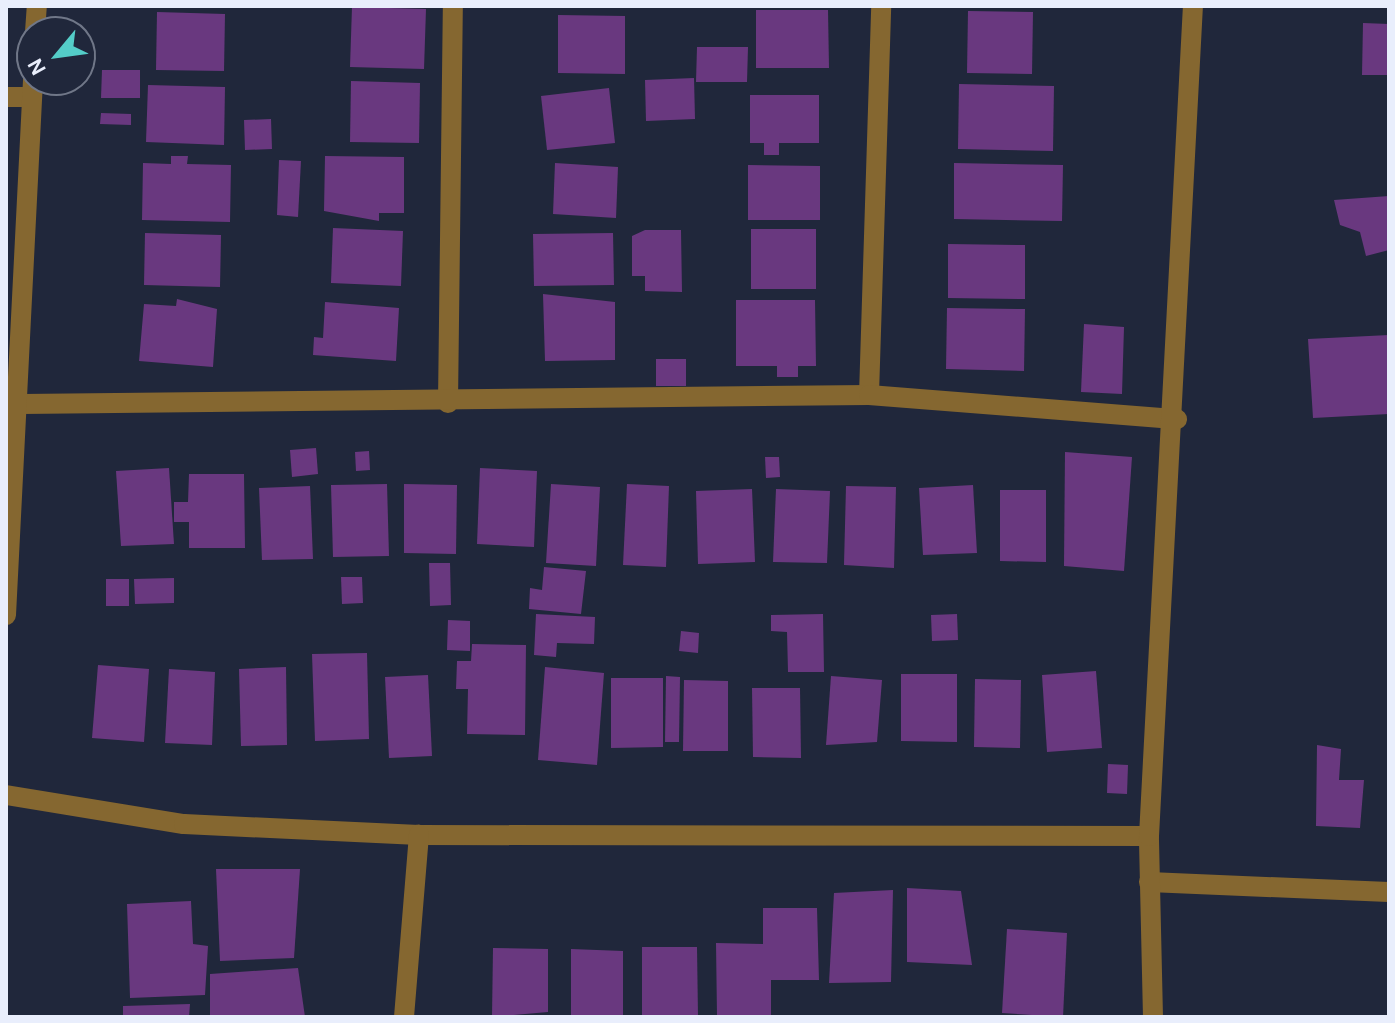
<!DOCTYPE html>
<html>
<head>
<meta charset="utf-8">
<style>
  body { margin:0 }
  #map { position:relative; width:1395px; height:1023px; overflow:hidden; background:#20273b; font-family:Karla,sans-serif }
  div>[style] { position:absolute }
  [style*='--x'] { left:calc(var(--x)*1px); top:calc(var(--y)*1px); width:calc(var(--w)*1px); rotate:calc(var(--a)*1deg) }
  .building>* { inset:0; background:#69387f }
  .minor>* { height:20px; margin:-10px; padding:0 10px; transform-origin:10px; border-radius:10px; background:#856730 }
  span { translate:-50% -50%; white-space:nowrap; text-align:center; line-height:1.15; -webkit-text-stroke:7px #20273b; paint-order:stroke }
  .frame { position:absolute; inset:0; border:8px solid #e9eefc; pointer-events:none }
  .north { position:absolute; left:16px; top:16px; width:80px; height:80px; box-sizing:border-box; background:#20273b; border:2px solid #707788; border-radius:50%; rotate:241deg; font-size:22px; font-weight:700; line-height:32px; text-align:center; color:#e9eefc }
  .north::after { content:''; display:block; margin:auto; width:28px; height:36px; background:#54cdc8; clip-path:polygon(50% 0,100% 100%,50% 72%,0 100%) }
</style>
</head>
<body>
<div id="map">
  <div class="building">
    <i style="clip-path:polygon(352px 7px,426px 9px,424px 69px,350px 67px)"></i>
    <i style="clip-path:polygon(756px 10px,828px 10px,829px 68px,756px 68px)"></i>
    <i style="clip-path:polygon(968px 11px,1033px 12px,1032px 74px,967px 73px)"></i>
    <i style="clip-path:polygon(157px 12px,225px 14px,224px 71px,156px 70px)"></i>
    <i style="clip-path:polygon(558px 15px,625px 16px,625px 74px,558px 73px)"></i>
    <i style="clip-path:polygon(1363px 23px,1389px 24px,1389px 75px,1362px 75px)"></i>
    <i style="clip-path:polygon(697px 47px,748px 47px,747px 82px,696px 82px)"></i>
    <i style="clip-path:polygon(102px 70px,140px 70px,140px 98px,101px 98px)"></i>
    <i style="clip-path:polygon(694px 78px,695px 119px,646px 121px,645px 80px)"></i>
    <i style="clip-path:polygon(351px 81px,420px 83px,419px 143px,350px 142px)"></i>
    <i style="clip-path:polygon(959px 84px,1054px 86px,1053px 151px,958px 149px)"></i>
    <i style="clip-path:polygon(148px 85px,225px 87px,224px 145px,146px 142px)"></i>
    <i style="clip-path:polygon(609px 88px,615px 143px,547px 150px,541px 96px)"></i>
    <i style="clip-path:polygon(750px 95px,819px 95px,819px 143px,779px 143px,779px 155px,764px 155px,764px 143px,750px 143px)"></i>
    <i style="clip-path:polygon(101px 113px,131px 114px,131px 125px,100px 124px)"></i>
    <i style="clip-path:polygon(271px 119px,272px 149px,245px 150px,244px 120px)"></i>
    <i style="clip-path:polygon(171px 156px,188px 156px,187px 164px,231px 165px,230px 222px,142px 220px,143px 163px,171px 164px)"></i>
    <i style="clip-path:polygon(325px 156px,404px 157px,404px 213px,379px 213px,379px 221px,324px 211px)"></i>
    <i style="clip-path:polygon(279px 160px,301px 161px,298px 217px,277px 215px)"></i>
    <i style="clip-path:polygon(555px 163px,618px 167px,616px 218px,553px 214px)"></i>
    <i style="clip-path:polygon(954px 163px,1063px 165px,1062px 221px,954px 219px)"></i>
    <i style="clip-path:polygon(748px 165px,820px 166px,820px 220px,748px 220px)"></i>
    <i style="clip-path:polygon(1389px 196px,1389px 250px,1366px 256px,1360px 232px,1340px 225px,1334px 200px)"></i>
    <i style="clip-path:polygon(333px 228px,403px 231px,401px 286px,331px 283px)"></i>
    <i style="clip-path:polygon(751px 229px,816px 229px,816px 289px,751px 289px)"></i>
    <i style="clip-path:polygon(645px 230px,681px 230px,682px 292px,645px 291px,645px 276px,632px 276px,632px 236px)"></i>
    <i style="clip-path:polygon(145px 233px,221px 235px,220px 287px,144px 285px)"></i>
    <i style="clip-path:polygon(613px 233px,614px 285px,534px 286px,533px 234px)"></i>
    <i style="clip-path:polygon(948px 244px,1025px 245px,1025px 299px,948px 298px)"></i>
    <i style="clip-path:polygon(543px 294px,615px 302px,615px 360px,545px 361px)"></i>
    <i style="clip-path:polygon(177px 299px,217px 309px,213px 367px,139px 361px,144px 304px,176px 306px)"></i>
    <i style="clip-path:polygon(736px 300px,815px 300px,816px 366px,798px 366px,798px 377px,777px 377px,777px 366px,736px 366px)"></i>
    <i style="clip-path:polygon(325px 302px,399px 308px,396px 361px,313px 355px,314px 337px,323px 338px)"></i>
    <i style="clip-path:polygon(947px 308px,1025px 309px,1024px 371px,946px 369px)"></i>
    <i style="clip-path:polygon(1084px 324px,1124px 327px,1122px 394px,1081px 392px)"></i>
    <i style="clip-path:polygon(1389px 335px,1389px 414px,1313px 418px,1308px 339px)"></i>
    <i style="clip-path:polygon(656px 359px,686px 359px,686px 386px,656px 386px)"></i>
    <i style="clip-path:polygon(316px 448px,318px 474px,292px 477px,290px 450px)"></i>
    <i style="clip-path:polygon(369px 451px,370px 470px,356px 471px,355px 452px)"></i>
    <i style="clip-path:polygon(1065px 452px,1132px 457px,1124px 571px,1064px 566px)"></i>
    <i style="clip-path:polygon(765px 457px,779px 457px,780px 477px,766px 478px)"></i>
    <i style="clip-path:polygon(169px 468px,174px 544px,121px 546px,116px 471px)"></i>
    <i style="clip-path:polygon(480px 468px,537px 471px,534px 547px,477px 544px)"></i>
    <i style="clip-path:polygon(189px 474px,244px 474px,245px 548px,189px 548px,189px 522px,174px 522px,174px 502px,188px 502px)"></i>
    <i style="clip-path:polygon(387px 484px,389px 556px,333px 557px,331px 485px)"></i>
    <i style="clip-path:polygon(404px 484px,457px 485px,456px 554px,404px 553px)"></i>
    <i style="clip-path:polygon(551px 484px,600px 487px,596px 566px,546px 563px)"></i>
    <i style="clip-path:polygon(627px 484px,669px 486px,666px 567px,623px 565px)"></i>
    <i style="clip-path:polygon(973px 485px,977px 553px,923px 555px,919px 488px)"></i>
    <i style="clip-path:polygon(310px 486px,313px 559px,262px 560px,259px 488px)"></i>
    <i style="clip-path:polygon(846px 486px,896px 487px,894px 568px,844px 565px)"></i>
    <i style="clip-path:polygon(752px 489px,755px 562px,698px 564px,696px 491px)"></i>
    <i style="clip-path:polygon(776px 489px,830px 491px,827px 563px,773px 562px)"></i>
    <i style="clip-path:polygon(1000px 490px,1046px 490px,1046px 562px,1000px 561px)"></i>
    <i style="clip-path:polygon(429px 563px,450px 563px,451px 605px,430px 606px)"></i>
    <i style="clip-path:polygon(544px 567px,586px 571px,581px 614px,529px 609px,530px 588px,542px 590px)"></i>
    <i style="clip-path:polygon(341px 577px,362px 577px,363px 603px,342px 604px)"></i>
    <i style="clip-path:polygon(174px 578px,174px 603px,135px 604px,134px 579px)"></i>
    <i style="clip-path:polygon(106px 579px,129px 579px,129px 606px,106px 606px)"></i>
    <i style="clip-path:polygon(536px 614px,595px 617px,594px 644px,557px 643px,556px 657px,534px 655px)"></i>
    <i style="clip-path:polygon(823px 614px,824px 672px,788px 672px,787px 632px,771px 631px,771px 615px)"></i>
    <i style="clip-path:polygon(957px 614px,958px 640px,932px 641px,931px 615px)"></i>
    <i style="clip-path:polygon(448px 620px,470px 621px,470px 651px,447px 650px)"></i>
    <i style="clip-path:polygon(681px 631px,699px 633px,698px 653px,679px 651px)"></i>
    <i style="clip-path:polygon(472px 644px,526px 645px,525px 735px,467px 734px,468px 689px,456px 689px,457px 661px,471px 661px)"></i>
    <i style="clip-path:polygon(367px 653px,369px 739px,315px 741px,312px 654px)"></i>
    <i style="clip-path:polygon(98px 665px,149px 669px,144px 742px,92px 738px)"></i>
    <i style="clip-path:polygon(286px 667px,287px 745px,241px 746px,239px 669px)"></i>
    <i style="clip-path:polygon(545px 667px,604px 673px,597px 765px,538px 760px)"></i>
    <i style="clip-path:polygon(169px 669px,215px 672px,212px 745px,165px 743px)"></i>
    <i style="clip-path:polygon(1096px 671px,1102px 748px,1047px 752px,1042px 675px)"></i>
    <i style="clip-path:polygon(901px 674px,957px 674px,957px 742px,901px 741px)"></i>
    <i style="clip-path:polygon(428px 675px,432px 756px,389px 758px,385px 677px)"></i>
    <i style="clip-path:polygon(666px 676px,680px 677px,679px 742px,665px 742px)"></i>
    <i style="clip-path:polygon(831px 676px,882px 680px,877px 742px,826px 745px)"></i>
    <i style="clip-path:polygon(611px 678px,663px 678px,663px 747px,611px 748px)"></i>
    <i style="clip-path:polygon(975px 679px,1021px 680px,1020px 748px,974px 747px)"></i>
    <i style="clip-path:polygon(684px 680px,728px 681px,728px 751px,683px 751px)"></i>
    <i style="clip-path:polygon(752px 688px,800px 688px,801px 758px,753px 757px)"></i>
    <i style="clip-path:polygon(1317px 745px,1341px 749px,1339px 780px,1364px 780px,1360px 828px,1316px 826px)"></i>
    <i style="clip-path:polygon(1108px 764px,1128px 765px,1127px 794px,1107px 793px)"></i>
    <i style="clip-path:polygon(216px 869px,300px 869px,294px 958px,220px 961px)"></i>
    <i style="clip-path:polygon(907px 888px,961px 891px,972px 965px,907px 962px)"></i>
    <i style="clip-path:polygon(893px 890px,891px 982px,829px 983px,834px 893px)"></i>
    <i style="clip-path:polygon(191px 901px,193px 944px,208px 946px,205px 995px,130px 998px,127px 904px)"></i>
    <i style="clip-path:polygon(763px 908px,817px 908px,819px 980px,771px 980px,771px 1017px,717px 1017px,716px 943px,763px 944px)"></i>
    <i style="clip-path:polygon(1007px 929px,1067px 933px,1063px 1017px,1002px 1013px)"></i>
    <i style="clip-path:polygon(642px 947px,697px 947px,698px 1017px,642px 1017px)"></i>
    <i style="clip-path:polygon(493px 948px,548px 949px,548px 1012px,492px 1017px)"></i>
    <i style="clip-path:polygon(571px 949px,623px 951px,623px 1017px,571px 1016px)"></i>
    <i style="clip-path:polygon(298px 968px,305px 1017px,210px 1017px,210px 974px)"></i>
    <i style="clip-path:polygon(190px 1004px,189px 1017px,123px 1017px,123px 1006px)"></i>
  </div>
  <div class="minor">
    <i style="--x:35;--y:32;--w:26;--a:-86"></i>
    <i style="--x:6;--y:97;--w:26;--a:0"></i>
    <i style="--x:869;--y:395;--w:389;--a:-88.2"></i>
    <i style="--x:448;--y:403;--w:397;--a:-89.3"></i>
    <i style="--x:22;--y:404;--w:847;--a:-0.61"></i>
    <i style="--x:869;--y:395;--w:309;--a:4.5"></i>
    <i style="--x:6;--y:615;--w:536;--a:-87.11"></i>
    <i style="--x:6;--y:795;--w:180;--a:9.3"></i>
    <i style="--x:184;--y:824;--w:235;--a:2.7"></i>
    <i style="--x:419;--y:835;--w:730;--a:0.08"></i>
    <i style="--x:1149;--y:882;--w:240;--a:2.4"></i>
    <i style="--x:404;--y:1017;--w:183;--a:-85.3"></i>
    <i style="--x:1153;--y:1017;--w:181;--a:-91.3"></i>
    <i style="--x:1149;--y:836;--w:831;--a:-86.97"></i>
  </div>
  <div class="frame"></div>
  <div class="north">N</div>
</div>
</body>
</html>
